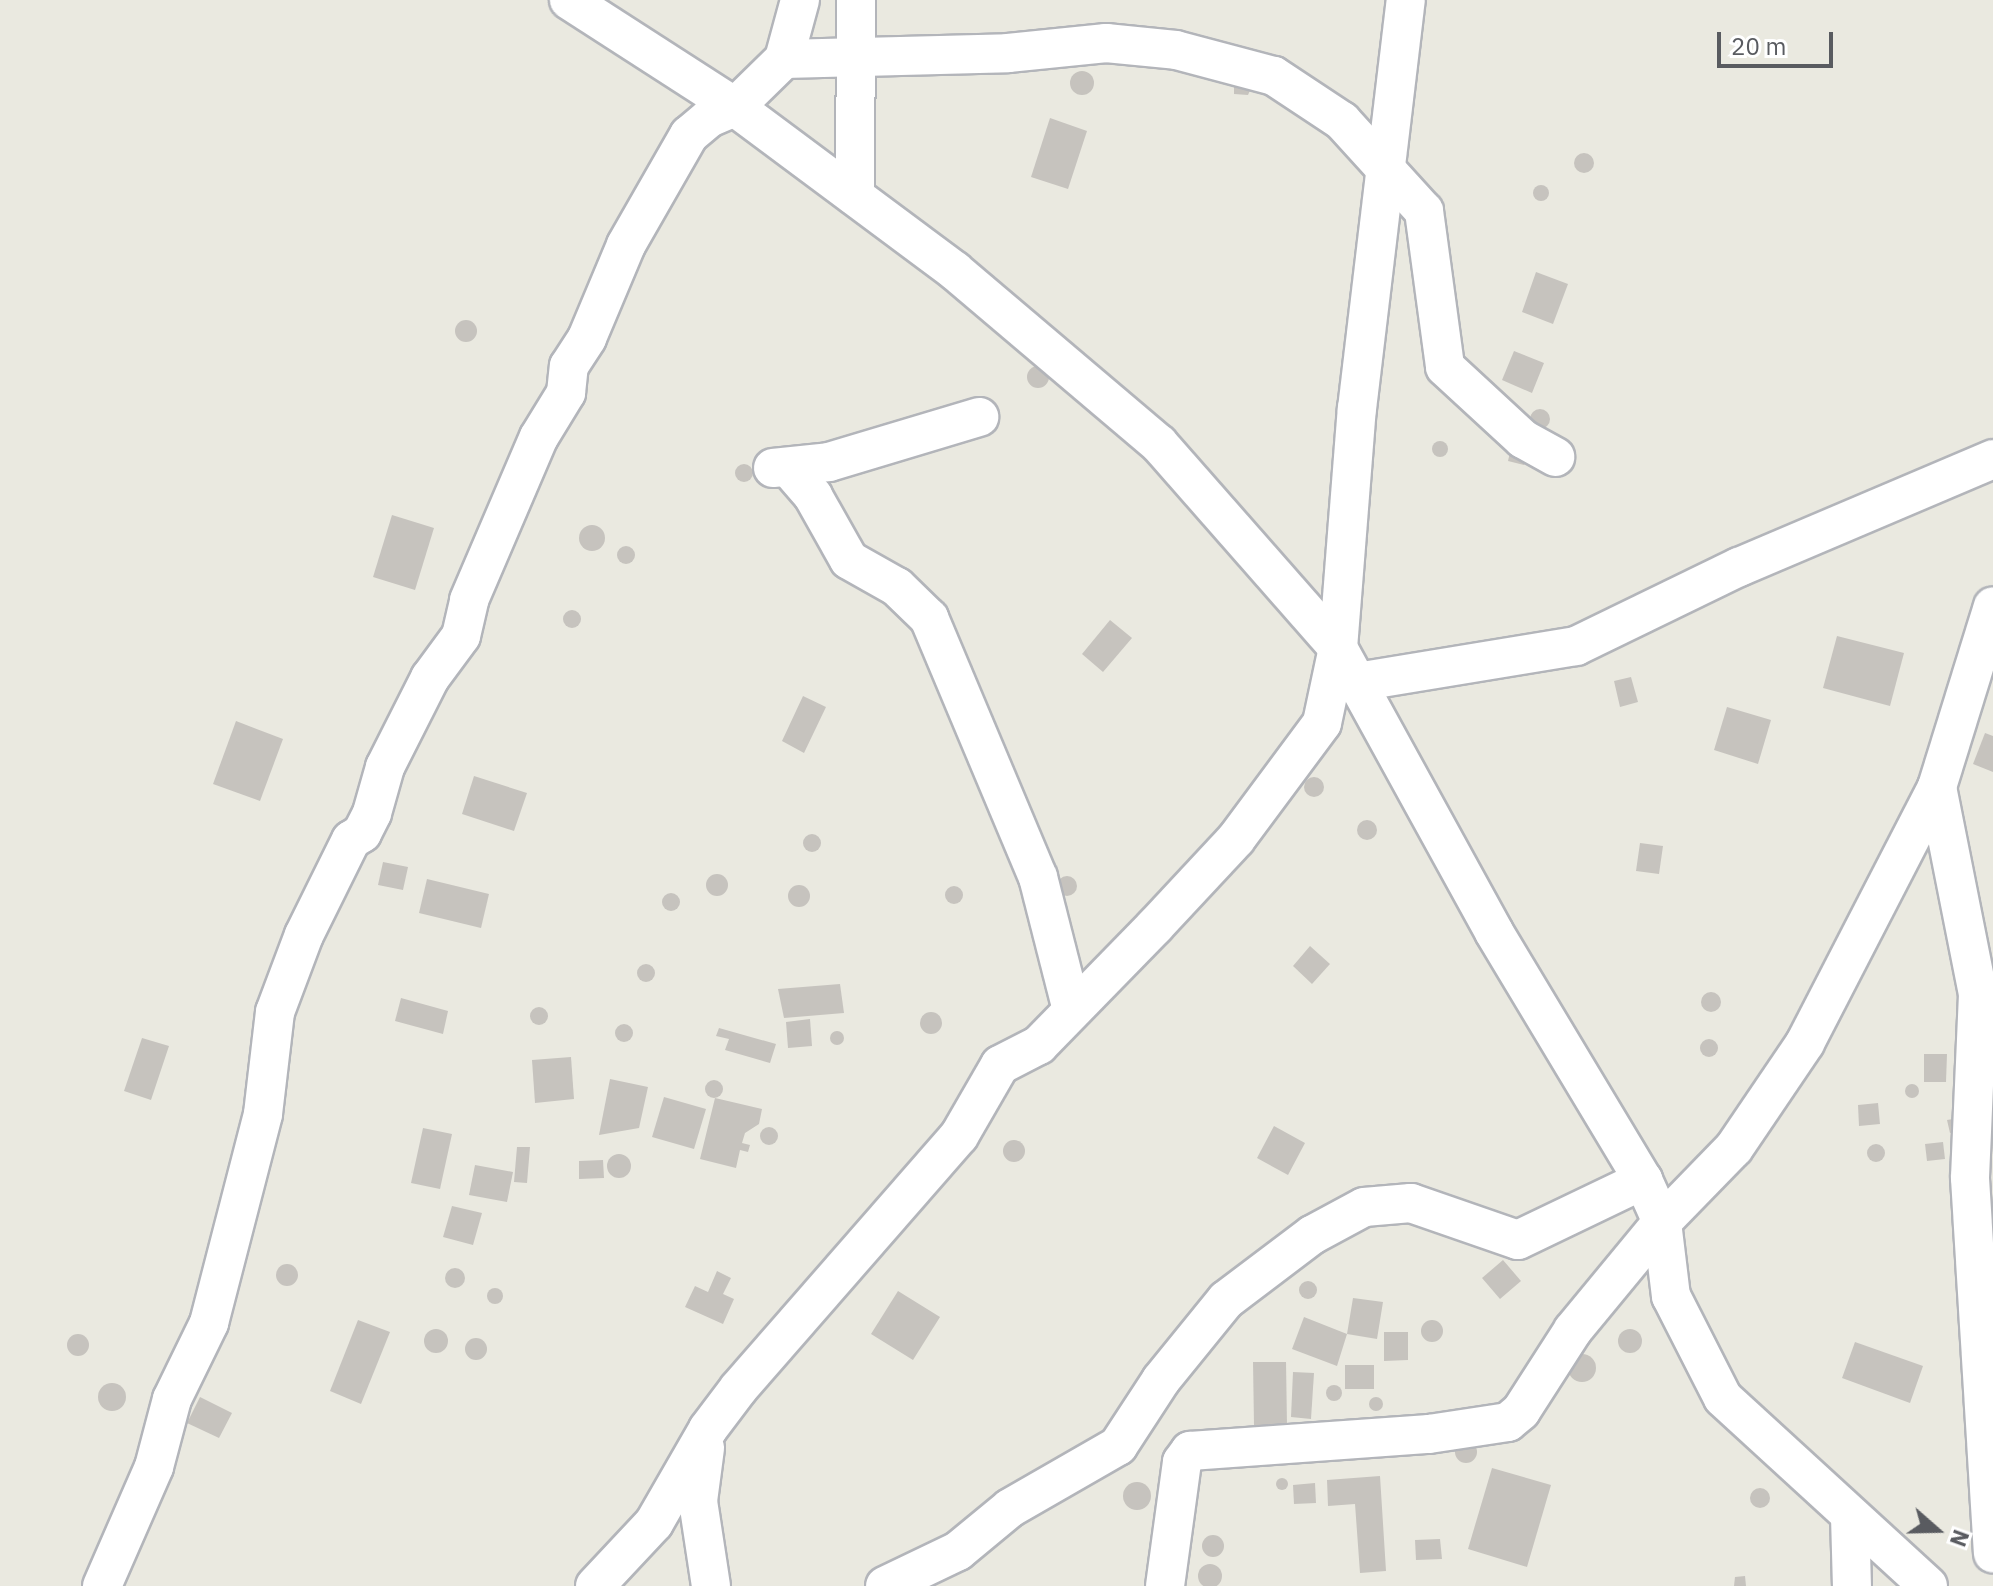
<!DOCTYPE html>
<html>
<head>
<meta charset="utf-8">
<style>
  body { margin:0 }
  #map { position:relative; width:1993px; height:1586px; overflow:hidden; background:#eae9e0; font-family:"IBM Plex Sans",sans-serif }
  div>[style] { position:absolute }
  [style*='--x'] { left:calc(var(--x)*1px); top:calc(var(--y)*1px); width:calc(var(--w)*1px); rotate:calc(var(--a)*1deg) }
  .building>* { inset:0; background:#c6c3be }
  .round { border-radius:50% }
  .roads { filter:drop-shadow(2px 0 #b3b5ba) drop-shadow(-2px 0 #b3b5ba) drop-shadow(0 2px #b3b5ba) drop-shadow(0 -2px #b3b5ba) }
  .street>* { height:38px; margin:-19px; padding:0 19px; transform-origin:19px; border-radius:19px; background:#fff }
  span { translate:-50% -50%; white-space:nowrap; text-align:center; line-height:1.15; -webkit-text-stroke:7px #fff; paint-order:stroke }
  .north { position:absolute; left:1897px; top:1490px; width:80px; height:80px; -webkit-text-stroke:6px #fff; paint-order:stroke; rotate:110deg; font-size:22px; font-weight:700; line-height:32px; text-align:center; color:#595b60 }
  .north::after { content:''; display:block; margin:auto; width:28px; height:36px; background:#595b60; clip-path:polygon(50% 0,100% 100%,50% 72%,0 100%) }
  .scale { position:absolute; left:1717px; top:32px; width:116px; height:36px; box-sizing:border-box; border:4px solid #595b60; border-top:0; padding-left:10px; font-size:24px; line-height:28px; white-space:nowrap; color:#595b60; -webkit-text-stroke:6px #fff; paint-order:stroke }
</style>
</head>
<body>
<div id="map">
  <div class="building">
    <i class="round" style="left:1070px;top:71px;width:24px;height:24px"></i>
    <i style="clip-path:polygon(1234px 80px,1251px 88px,1248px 95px,1234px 94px)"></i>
    <i style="clip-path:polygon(1050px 118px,1087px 131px,1068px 189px,1031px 177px)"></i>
    <i class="round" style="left:1574px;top:153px;width:20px;height:20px"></i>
    <i class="round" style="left:1533px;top:185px;width:16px;height:16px"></i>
    <i style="clip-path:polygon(1536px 272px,1568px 284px,1553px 324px,1522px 312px)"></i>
    <i class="round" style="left:455px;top:320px;width:22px;height:22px"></i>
    <i style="clip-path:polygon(1514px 351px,1544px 363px,1532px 393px,1502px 380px)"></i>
    <i class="round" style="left:1027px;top:366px;width:22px;height:22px"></i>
    <i class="round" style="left:1530px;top:409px;width:20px;height:20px"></i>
    <i class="round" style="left:1432px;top:441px;width:16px;height:16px"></i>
    <i style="clip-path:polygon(1511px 448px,1528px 460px,1524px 465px,1508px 461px)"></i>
    <i class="round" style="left:735px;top:464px;width:18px;height:18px"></i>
    <i style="clip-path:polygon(392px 515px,434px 528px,415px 590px,373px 577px)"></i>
    <i class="round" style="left:579px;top:525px;width:26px;height:26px"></i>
    <i class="round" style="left:617px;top:546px;width:18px;height:18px"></i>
    <i class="round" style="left:563px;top:610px;width:18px;height:18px"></i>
    <i style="clip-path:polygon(1110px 620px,1132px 638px,1103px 672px,1082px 654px)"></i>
    <i style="clip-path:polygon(1837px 636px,1904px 653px,1890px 706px,1823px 688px)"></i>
    <i style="clip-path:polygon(1631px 677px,1638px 702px,1620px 707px,1614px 681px)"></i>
    <i style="clip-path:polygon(803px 696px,826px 707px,804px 753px,782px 741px)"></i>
    <i style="clip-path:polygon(1727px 707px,1771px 720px,1758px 764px,1714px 750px)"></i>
    <i style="clip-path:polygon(236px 721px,283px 739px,260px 801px,213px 784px)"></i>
    <i style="clip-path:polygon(1985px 733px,1993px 736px,1993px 772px,1973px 764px)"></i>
    <i style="clip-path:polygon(474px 776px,527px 793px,514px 831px,462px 814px)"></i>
    <i class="round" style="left:1304px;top:777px;width:20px;height:20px"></i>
    <i class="round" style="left:1357px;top:820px;width:20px;height:20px"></i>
    <i class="round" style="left:803px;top:834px;width:18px;height:18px"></i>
    <i style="clip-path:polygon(1640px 843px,1663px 846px,1659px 874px,1636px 871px)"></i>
    <i style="clip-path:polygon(383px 862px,408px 867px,403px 890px,378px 885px)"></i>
    <i class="round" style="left:706px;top:874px;width:22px;height:22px"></i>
    <i class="round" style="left:1057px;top:876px;width:20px;height:20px"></i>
    <i style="clip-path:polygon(427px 879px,489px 894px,481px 928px,419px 913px)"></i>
    <i class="round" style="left:788px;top:885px;width:22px;height:22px"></i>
    <i class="round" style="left:945px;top:886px;width:18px;height:18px"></i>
    <i class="round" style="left:662px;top:893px;width:18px;height:18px"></i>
    <i style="clip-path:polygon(1310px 946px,1330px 964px,1312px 984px,1293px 966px)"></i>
    <i class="round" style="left:637px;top:964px;width:18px;height:18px"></i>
    <i style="clip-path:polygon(840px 984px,844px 1013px,784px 1018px,778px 989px)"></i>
    <i class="round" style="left:1701px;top:992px;width:20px;height:20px"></i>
    <i style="clip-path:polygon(401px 998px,448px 1011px,443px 1034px,395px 1021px)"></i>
    <i class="round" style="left:530px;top:1007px;width:18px;height:18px"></i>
    <i class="round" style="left:920px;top:1012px;width:22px;height:22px"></i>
    <i style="clip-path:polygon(810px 1019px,812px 1046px,788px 1048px,786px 1022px)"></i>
    <i class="round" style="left:615px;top:1024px;width:18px;height:18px"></i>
    <i style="clip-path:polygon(719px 1028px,776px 1044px,770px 1063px,725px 1050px,729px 1039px,716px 1036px)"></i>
    <i class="round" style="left:830px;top:1031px;width:14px;height:14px"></i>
    <i style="clip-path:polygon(142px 1038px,169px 1046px,151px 1100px,124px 1091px)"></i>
    <i class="round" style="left:1700px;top:1039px;width:18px;height:18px"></i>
    <i style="clip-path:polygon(1924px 1054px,1947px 1054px,1946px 1082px,1924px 1082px)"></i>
    <i style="clip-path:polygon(571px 1057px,574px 1099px,535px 1103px,532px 1060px)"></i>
    <i style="clip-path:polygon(610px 1079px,648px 1087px,639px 1128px,599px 1135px)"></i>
    <i class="round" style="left:705px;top:1080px;width:18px;height:18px"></i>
    <i class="round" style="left:1905px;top:1084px;width:14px;height:14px"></i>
    <i style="clip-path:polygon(664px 1097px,706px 1109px,694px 1149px,652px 1137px)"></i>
    <i style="clip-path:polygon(715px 1098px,762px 1109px,759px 1124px,745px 1133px,742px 1143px,750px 1145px,748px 1152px,740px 1150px,736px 1168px,700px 1159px)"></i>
    <i style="clip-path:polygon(1878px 1103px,1880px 1124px,1859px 1126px,1858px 1105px)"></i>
    <i style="clip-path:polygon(1959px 1118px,1961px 1131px,1950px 1133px,1947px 1120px)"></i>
    <i style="clip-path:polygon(1274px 1126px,1305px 1143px,1288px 1175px,1257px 1158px)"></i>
    <i class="round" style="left:760px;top:1127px;width:18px;height:18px"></i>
    <i style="clip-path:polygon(423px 1128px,452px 1134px,440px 1189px,411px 1183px)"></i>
    <i class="round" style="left:1003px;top:1140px;width:22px;height:22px"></i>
    <i style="clip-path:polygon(1943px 1142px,1945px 1159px,1927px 1161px,1925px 1144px)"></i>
    <i class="round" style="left:1867px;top:1144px;width:18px;height:18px"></i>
    <i style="clip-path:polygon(517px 1147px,530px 1147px,527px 1183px,514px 1182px)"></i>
    <i class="round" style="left:607px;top:1154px;width:24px;height:24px"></i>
    <i style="clip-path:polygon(603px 1160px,604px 1178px,579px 1179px,579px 1161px)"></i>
    <i style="clip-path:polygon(475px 1165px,513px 1172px,507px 1202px,469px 1195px)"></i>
    <i style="clip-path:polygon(452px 1206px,482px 1213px,473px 1245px,443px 1237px)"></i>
    <i style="clip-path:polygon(1503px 1260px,1521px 1281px,1500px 1299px,1482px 1278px)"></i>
    <i class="round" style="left:276px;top:1264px;width:22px;height:22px"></i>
    <i class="round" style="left:445px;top:1268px;width:20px;height:20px"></i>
    <i style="clip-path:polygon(717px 1271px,731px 1278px,723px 1294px,734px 1299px,723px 1324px,685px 1307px,695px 1286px,708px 1292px)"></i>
    <i class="round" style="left:1299px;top:1281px;width:18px;height:18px"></i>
    <i class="round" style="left:487px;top:1288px;width:16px;height:16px"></i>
    <i style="clip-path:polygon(898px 1291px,940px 1317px,913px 1360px,871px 1334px)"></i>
    <i style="clip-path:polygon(1353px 1298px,1383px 1302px,1377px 1339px,1347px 1334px)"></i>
    <i style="clip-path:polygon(1304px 1317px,1347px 1334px,1337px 1366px,1292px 1349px)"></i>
    <i class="round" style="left:1421px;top:1320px;width:22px;height:22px"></i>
    <i style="clip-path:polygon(358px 1320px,390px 1332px,361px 1404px,330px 1391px)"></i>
    <i class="round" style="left:424px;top:1329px;width:24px;height:24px"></i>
    <i class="round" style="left:1618px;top:1329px;width:24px;height:24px"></i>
    <i style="clip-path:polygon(1384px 1332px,1408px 1332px,1408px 1360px,1384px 1361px)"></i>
    <i class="round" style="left:67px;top:1334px;width:22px;height:22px"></i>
    <i class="round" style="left:465px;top:1338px;width:22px;height:22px"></i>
    <i style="clip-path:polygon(1855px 1342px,1923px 1366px,1910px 1403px,1842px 1378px)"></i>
    <i class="round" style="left:1568px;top:1354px;width:28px;height:28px"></i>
    <i style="clip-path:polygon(1253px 1362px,1286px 1362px,1287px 1425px,1254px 1425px)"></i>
    <i style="clip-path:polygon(1345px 1365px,1374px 1365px,1374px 1389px,1345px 1389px)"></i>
    <i style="clip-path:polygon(1293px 1372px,1314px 1373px,1311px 1419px,1291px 1417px)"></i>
    <i class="round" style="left:98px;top:1383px;width:28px;height:28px"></i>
    <i class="round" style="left:1326px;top:1385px;width:16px;height:16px"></i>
    <i class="round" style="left:1369px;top:1397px;width:14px;height:14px"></i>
    <i style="clip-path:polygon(200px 1397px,232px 1413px,219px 1438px,187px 1423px)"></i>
    <i class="round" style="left:1455px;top:1441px;width:22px;height:22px"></i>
    <i style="clip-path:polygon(1492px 1468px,1551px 1485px,1527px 1567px,1468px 1549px)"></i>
    <i style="clip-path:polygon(1380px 1476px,1386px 1571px,1360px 1573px,1355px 1504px,1328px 1506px,1327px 1480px)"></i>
    <i class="round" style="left:1276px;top:1478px;width:12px;height:12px"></i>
    <i class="round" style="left:1123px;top:1482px;width:28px;height:28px"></i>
    <i style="clip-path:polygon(1315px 1483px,1316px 1503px,1294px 1504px,1293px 1485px)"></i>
    <i class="round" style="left:1750px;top:1488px;width:20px;height:20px"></i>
    <i class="round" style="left:1202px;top:1535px;width:22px;height:22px"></i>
    <i style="clip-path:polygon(1440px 1539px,1442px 1559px,1416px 1560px,1415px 1540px)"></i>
    <i class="round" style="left:1198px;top:1564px;width:24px;height:24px"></i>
    <i style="clip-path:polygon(1745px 1576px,1746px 1586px,1734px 1586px,1735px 1577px)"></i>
  </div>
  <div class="roads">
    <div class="street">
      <i style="--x:569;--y:0;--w:197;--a:32.8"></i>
      <i style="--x:735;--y:107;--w:274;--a:36.7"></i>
      <i style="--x:955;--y:271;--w:267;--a:40.3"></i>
      <i style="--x:1159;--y:444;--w:271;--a:48.7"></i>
      <i style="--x:1338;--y:648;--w:324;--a:61.2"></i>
      <i style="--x:1494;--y:932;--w:289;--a:59"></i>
      <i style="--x:1643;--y:1180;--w:46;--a:65.7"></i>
      <i style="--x:1662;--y:1222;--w:75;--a:83.1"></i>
      <i style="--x:1671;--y:1296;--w:114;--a:63"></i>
      <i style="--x:1723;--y:1398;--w:278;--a:42.5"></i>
      <i style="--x:784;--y:59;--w:224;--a:-1.5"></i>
      <i style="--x:1008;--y:53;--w:99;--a:-5.8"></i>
      <i style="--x:1106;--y:43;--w:70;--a:5.7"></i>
      <i style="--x:1176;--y:50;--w:101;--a:14.9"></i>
      <i style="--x:1274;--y:76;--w:82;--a:33.5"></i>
      <i style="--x:1342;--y:121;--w:122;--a:47.7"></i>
      <i style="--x:1424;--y:211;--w:157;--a:82.3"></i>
      <i style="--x:1445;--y:367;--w:106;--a:42.7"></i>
      <i style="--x:1523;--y:439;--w:37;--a:29"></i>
      <i style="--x:855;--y:196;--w:196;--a:-89.7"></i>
      <i style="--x:773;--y:468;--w:56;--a:-6.1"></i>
      <i style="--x:829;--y:462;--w:157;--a:-16.7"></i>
      <i style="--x:789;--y:468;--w:37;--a:49"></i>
      <i style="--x:813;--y:496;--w:73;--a:60.6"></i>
      <i style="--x:849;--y:560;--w:55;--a:29.4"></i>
      <i style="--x:897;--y:587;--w:45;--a:44.1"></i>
      <i style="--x:929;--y:618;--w:281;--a:67.2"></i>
      <i style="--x:1038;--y:877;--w:137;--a:75.7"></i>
      <i style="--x:1357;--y:682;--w:222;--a:-9.3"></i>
      <i style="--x:1576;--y:646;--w:181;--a:-25.9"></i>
      <i style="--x:1739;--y:567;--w:276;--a:-23"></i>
      <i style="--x:1937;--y:787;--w:211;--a:78.8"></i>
      <i style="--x:1978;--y:994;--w:184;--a:92.5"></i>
      <i style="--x:1970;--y:1178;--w:376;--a:86.5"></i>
      <i style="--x:705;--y:1448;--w:53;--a:97.5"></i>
      <i style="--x:698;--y:1501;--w:86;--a:81.3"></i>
      <i style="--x:1850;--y:1516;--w:70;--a:88.4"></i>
      <i style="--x:102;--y:1586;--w:130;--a:-66.4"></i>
      <i style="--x:154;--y:1467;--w:70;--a:-75.2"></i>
      <i style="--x:172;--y:1399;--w:85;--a:-64"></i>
      <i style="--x:209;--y:1323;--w:216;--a:-75.5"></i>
      <i style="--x:263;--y:1114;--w:103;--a:-83.3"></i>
      <i style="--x:275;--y:1012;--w:82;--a:-69.4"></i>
      <i style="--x:304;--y:935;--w:106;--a:-63.7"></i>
      <i style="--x:351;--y:840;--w:13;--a:-32"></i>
      <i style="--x:362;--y:833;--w:22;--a:-63"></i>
      <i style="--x:372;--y:813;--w:48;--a:-74.2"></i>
      <i style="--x:385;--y:767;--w:100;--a:-63.2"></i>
      <i style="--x:430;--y:678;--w:52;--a:-53.6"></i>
      <i style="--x:461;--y:636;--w:37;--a:-77"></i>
      <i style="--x:469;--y:600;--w:177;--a:-66.8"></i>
      <i style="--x:539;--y:437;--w:52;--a:-58.5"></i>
      <i style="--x:566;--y:393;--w:27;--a:-84"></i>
      <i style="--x:569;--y:366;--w:33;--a:-57"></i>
      <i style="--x:587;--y:338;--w:101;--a:-67.2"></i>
      <i style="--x:626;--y:245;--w:127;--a:-60.2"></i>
      <i style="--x:689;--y:135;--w:26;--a:-40"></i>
      <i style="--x:709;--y:118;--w:28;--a:-23"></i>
      <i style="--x:735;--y:107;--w:69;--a:-44.4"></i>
      <i style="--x:784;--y:59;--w:61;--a:-74.8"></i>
      <i style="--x:595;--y:1586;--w:86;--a:-46.9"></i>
      <i style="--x:654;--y:1523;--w:108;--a:-60.1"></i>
      <i style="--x:708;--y:1429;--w:51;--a:-52.9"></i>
      <i style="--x:739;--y:1388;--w:335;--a:-48.9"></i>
      <i style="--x:959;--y:1136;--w:82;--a:-60"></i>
      <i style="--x:1000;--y:1065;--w:44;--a:-27.1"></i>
      <i style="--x:1039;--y:1045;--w:166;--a:-45.7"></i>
      <i style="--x:1155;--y:926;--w:119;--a:-47"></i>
      <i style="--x:1236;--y:839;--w:144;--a:-53.4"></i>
      <i style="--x:1322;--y:723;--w:77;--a:-78"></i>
      <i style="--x:1338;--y:648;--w:240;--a:-85.5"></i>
      <i style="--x:1357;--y:409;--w:412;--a:-83.2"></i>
      <i style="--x:885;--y:1586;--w:81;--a:-25.6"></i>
      <i style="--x:958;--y:1551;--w:67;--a:-39.6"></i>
      <i style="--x:1010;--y:1508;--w:125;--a:-29.9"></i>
      <i style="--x:1118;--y:1446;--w:79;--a:-56.9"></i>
      <i style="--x:1161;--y:1380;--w:103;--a:-50.9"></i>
      <i style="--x:1226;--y:1300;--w:108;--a:-37.1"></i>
      <i style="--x:1312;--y:1235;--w:59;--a:-28.3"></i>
      <i style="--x:1364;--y:1207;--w:47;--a:-4.9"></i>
      <i style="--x:1411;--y:1203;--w:113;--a:19.1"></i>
      <i style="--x:1518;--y:1240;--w:139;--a:-25.6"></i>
      <i style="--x:1165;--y:1586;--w:125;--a:-82.2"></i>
      <i style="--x:1182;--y:1462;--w:14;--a:-54"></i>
      <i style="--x:1190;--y:1451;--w:240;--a:-4.1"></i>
      <i style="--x:1429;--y:1434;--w:80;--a:-8.6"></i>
      <i style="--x:1508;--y:1422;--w:17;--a:-40"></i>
      <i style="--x:1521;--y:1411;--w:96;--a:-57.3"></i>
      <i style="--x:1573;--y:1330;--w:140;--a:-50.5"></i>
      <i style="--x:1662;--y:1222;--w:103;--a:-45.8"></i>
      <i style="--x:1734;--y:1148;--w:127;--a:-55.9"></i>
      <i style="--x:1805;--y:1043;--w:288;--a:-62.7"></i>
      <i style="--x:1937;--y:787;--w:189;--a:-72.8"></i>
    </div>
  </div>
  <div class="north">N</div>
  <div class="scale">20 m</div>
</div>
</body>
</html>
